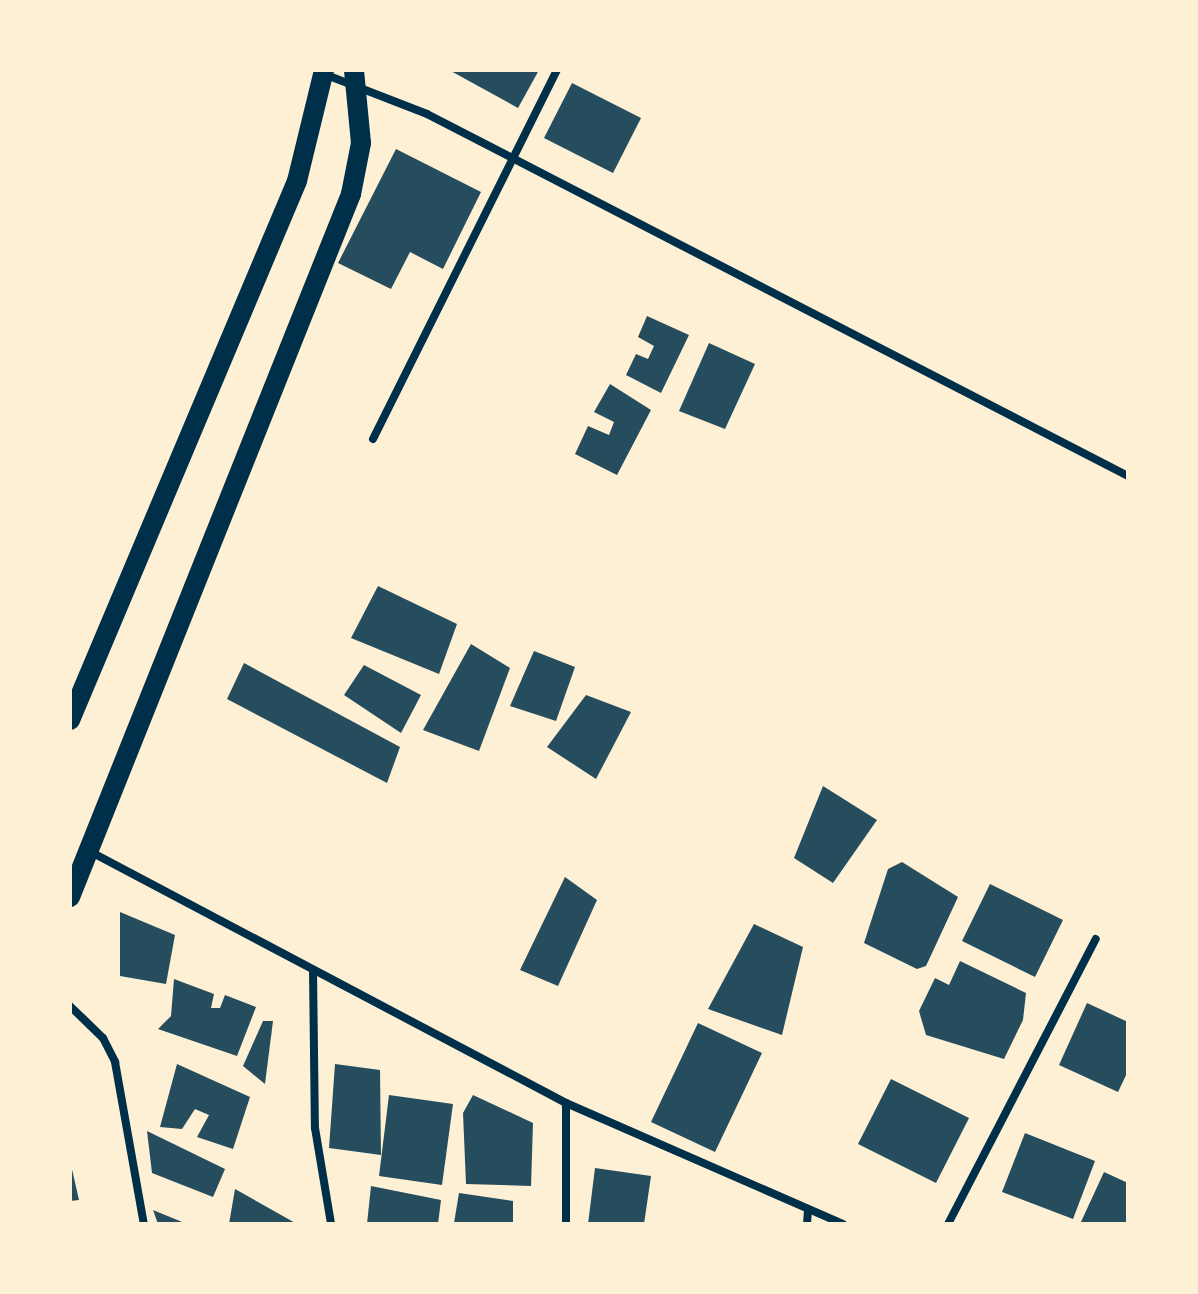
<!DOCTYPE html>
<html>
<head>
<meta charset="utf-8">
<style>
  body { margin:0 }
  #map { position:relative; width:1198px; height:1294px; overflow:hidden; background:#fdf0d5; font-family:Inter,sans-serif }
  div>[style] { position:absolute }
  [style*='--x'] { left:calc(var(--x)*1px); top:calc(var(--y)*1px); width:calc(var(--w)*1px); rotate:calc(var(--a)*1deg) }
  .building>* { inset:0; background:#264d5e }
  .minor>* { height:8px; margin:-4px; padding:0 4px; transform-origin:4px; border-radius:4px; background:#003049 }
  .primary>* { height:20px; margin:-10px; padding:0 10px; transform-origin:10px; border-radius:10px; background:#003049 }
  span { translate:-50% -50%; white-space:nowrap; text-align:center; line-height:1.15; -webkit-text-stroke:6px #fdf0d5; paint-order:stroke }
  .frame { position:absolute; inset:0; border:72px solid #fdf0d5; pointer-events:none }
</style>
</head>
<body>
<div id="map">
  <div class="building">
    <i style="clip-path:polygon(449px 70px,539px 70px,518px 108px)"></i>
    <i style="clip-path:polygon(572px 83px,641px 118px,613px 173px,544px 138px)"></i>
    <i style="clip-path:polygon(396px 149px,481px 192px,443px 269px,410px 252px,391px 289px,338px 263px)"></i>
    <i style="clip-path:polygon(647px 316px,689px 335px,661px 393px,626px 375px,636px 354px,648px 359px,654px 346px,638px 337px)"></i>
    <i style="clip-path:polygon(709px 343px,755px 364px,725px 429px,679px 411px)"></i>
    <i style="clip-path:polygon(610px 384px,651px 410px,617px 475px,575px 454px,588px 426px,609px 435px,614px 422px,594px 412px)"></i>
    <i style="clip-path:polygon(378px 586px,457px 624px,439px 674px,351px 638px)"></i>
    <i style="clip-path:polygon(471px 644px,510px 668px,479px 751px,423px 730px)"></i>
    <i style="clip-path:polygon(534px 651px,575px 667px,556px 721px,510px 706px)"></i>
    <i style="clip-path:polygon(244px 663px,400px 747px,387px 783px,227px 699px)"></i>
    <i style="clip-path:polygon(364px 665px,421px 695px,401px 733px,344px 695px)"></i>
    <i style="clip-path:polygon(586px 695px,631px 712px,596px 779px,547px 747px)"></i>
    <i style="clip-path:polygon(823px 786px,877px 820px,833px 883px,794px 858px)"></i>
    <i style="clip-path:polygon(902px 862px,958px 897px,926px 966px,917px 969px,864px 943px,888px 869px)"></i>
    <i style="clip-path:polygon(565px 877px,597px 900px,558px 986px,520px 970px)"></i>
    <i style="clip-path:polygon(990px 884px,1063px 920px,1035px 977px,962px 941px)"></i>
    <i style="clip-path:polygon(120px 912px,175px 935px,166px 984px,120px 976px)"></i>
    <i style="clip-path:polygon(754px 924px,803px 947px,782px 1035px,708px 1009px)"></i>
    <i style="clip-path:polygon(960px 961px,1026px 993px,1023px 1020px,1004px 1059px,926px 1035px,919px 1011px,935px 978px,949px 985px)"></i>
    <i style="clip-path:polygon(174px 979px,214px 994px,211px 1008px,220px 1008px,225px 995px,256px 1007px,237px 1056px,158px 1029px,171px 1016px)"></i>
    <i style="clip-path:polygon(1087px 1003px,1128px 1022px,1128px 1071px,1118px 1092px,1059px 1065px)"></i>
    <i style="clip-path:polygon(263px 1021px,273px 1021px,265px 1084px,243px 1066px)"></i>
    <i style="clip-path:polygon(698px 1023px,762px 1053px,715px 1152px,651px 1122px)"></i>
    <i style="clip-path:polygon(177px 1064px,250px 1097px,233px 1149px,197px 1137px,209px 1115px,195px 1109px,182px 1129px,160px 1127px)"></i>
    <i style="clip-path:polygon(335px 1064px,380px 1070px,381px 1155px,329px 1148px)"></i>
    <i style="clip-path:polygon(891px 1079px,969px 1118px,936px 1183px,858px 1144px)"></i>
    <i style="clip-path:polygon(389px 1095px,453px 1104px,442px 1185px,379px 1176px)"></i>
    <i style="clip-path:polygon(473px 1095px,533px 1123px,531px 1186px,466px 1184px,463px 1113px)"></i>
    <i style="clip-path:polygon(147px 1131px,225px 1169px,213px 1197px,152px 1173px)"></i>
    <i style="clip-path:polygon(1025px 1133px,1095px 1161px,1073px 1219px,1002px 1192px)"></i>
    <i style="clip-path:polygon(70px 1165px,71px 1165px,79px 1200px,70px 1201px)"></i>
    <i style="clip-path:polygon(595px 1168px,651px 1176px,644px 1224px,588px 1224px)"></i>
    <i style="clip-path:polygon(1104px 1172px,1128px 1183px,1128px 1224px,1080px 1224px)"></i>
    <i style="clip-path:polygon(371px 1186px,441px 1200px,438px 1224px,367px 1224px)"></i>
    <i style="clip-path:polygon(235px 1189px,297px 1224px,229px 1224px)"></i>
    <i style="clip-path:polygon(459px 1193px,513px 1201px,513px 1224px,454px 1223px)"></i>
    <i style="clip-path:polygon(153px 1210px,187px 1224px,158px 1224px)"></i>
  </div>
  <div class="minor">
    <i style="--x:324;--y:74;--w:110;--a:21.2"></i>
    <i style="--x:427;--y:114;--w:789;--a:27.31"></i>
    <i style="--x:373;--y:439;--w:412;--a:-63.5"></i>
    <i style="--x:91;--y:852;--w:537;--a:27.85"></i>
    <i style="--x:566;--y:1103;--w:302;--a:23.6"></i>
    <i style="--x:313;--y:970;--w:158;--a:89.3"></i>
    <i style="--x:315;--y:1128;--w:97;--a:80.5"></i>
    <i style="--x:70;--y:1006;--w:46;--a:44.1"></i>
    <i style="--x:103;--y:1038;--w:27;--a:63"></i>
    <i style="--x:115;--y:1062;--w:165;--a:79.9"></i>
    <i style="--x:566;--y:1103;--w:121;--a:90"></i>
    <i style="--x:807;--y:1224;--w:14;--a:-86"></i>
    <i style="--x:948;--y:1224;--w:321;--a:-62.6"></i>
  </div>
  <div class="primary">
    <i style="--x:70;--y:720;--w:585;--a:-67.16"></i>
    <i style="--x:297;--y:181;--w:114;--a:-76.3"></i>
    <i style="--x:70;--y:897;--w:757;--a:-68.21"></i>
    <i style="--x:351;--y:194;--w:52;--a:-78.9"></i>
    <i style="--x:361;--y:143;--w:73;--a:-95.5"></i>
  </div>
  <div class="frame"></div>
</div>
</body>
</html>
